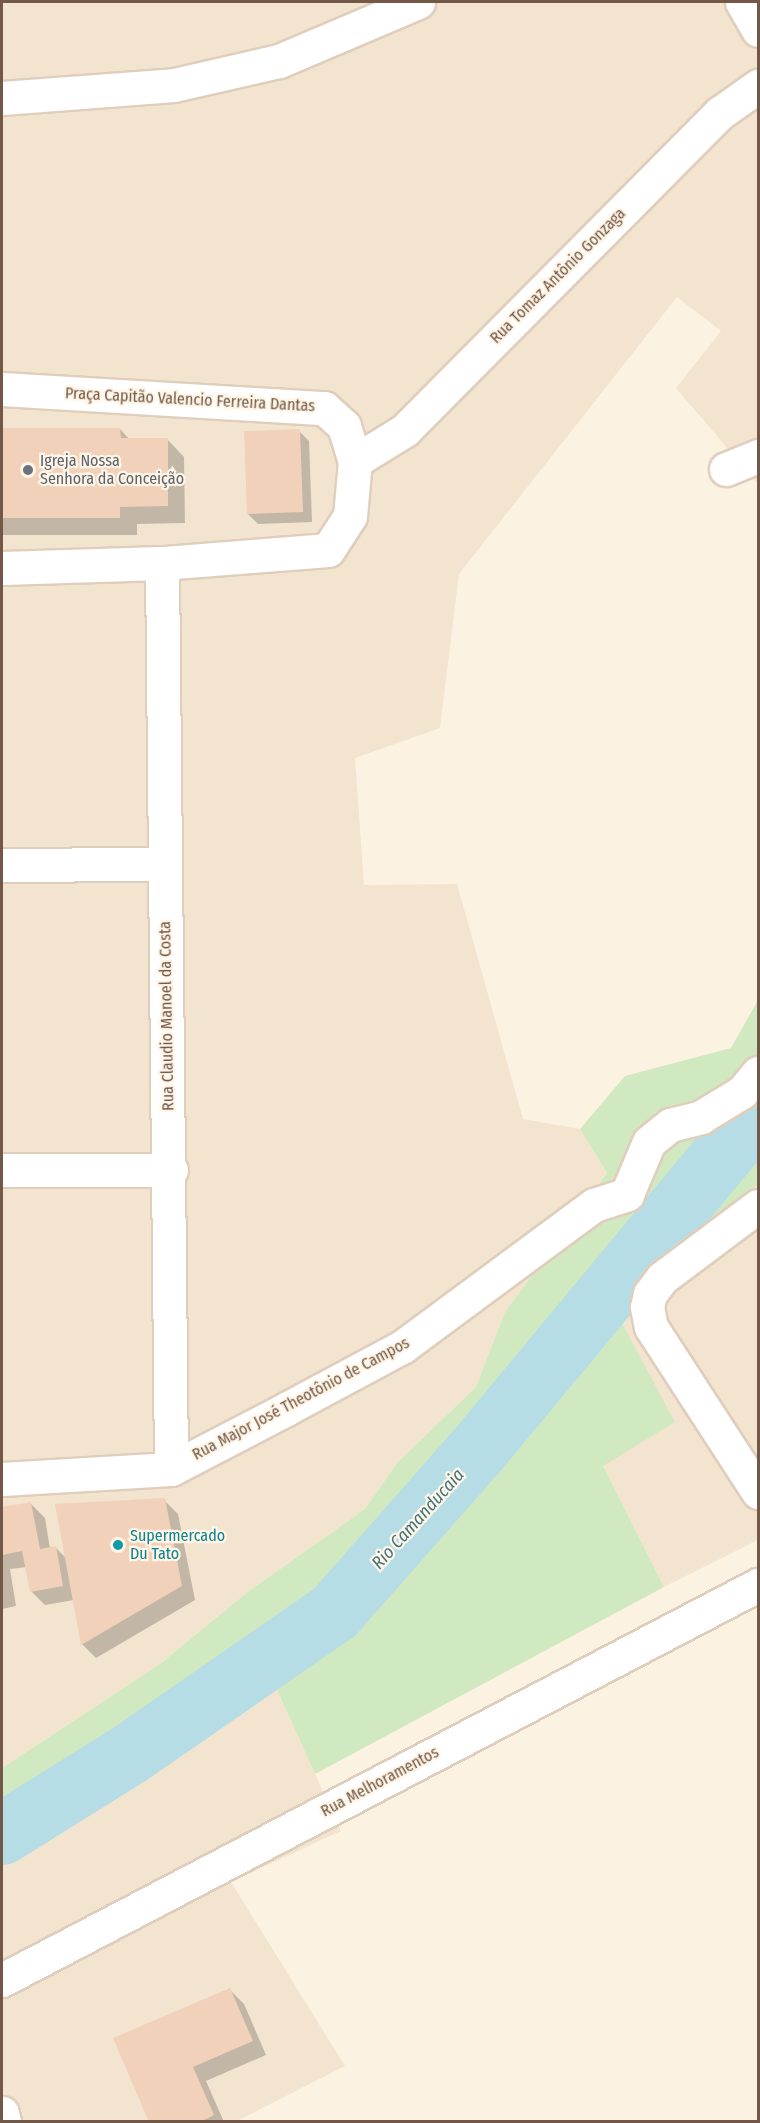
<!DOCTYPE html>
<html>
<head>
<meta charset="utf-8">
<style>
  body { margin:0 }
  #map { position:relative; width:760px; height:2123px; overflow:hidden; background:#fcf2e1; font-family:"Fira Sans Condensed",sans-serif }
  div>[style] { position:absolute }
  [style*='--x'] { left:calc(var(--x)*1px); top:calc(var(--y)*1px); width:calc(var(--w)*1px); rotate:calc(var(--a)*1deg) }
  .residential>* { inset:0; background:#f3e4d0 }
  .green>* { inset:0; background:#d0e9c0 }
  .shadow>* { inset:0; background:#0003 }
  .river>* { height:62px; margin:-31px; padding:0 31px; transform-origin:31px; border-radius:31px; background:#b6dde5 }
  .building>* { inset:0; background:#f1d1b9 }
  .roads { filter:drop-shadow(2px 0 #e0cebd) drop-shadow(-2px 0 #e0cebd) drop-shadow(0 2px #e0cebd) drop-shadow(0 -2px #e0cebd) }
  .minor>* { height:33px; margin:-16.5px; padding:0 16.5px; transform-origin:16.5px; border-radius:16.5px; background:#fff }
  .dots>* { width:16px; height:16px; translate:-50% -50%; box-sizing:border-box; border:3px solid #fff6e7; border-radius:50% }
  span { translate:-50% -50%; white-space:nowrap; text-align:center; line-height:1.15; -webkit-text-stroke:4.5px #fff6e7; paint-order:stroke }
  .street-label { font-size:16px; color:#735848 }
  .worship-label { font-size:16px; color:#5b616d }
  .left { translate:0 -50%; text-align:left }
  .culture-label { font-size:16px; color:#0d838f }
  .water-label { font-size:18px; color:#3f737f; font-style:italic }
  .frame { position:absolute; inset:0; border:3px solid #735848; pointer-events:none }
</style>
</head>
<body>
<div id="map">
  <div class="residential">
    <i style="clip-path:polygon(2px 2px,758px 2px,758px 484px,676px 388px,721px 331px,677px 297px,459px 574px,440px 728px,355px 758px,364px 885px,457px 884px,523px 1119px,580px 1129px,607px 1173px,505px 1312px,476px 1387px,397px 1463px,365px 1509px,249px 1591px,160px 1664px,2px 1768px)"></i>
    <i style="clip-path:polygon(758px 1184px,758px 1540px,664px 1587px,602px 1466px,674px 1422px,614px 1308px)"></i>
    <i style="clip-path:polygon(277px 1690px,341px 1831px,231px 1882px,345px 2066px,237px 2121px,2px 2121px,2px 1846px)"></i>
  </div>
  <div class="green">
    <i style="clip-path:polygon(758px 1000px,758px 1184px,614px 1308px,675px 1422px,603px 1466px,664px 1587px,315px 1774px,277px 1690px,2px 1846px,2px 1768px,160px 1664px,249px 1591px,365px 1509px,397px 1463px,476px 1387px,505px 1312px,607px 1173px,580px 1129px,625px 1076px,731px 1048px)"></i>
  </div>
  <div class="shadow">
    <i style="clip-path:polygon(120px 429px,130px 440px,167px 439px,184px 457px,185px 523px,137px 524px,137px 535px,2px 535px,2px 430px)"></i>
    <i style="clip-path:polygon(299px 431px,309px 441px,312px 522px,258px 524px,248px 514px)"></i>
    <i style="clip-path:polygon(164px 1500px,178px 1514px,195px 1600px,96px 1658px,82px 1644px,74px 1600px,45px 1605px,31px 1591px,27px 1567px,10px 1569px,16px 1606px,2px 1609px,2px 1509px,31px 1504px,45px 1518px,50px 1549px,56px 1548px,66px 1558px)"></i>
    <i style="clip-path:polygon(230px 1990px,244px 2004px,266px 2055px,206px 2081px,224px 2122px,151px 2122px)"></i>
  </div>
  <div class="river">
    <i style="--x:2;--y:1834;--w:151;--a:-32"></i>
    <i style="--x:130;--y:1754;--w:248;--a:-34.7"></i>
    <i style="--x:334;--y:1613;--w:215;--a:-48.6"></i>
    <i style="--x:476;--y:1452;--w:423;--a:-50.3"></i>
    <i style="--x:746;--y:1127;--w:14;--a:-30"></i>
  </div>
  <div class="building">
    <i style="clip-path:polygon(2px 428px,120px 428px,121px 438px,168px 438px,168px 506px,120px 507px,120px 518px,2px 518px)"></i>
    <i style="clip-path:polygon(300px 429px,303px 512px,247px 514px,244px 431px)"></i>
    <i style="clip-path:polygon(165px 1498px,182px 1586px,81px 1645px,55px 1504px)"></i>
    <i style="clip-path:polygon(31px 1502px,40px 1549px,56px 1546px,63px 1586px,30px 1592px,22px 1551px,2px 1555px,2px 1507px)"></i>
    <i style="clip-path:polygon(230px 1988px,253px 2041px,193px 2067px,214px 2115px,200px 2122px,149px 2122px,113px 2038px)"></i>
  </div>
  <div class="roads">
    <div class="minor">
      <i style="--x:742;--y:2;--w:32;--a:60"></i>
      <i style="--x:2;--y:98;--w:172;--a:-4.3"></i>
      <i style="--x:174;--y:85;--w:108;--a:-12.9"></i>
      <i style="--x:279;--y:61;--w:151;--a:-23"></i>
      <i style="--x:2;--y:389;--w:323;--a:3.4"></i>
      <i style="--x:324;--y:408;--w:27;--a:42"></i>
      <i style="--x:344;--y:426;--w:37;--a:73"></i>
      <i style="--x:355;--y:461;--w:55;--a:95.2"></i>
      <i style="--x:350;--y:516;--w:40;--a:122.9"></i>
      <i style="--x:328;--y:550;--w:167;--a:175.5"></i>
      <i style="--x:162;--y:563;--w:160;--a:178.2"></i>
      <i style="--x:355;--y:461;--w:59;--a:-31.8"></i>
      <i style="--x:405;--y:430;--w:447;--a:-45.2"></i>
      <i style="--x:720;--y:113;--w:47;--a:-35.4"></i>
      <i style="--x:726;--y:469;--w:35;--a:-22"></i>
      <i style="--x:162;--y:563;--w:906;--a:89.43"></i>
      <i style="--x:2;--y:865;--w:161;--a:-0.4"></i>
      <i style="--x:2;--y:1170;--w:169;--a:0"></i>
      <i style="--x:758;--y:1206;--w:120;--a:143.1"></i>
      <i style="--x:662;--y:1278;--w:20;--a:127"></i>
      <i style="--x:650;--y:1294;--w:13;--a:103"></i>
      <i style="--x:647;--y:1307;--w:20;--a:79"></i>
      <i style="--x:651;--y:1327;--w:197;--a:57"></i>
      <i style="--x:2;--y:1479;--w:169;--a:-3.4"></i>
      <i style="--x:171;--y:1469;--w:132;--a:-27.5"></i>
      <i style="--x:288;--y:1408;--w:129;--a:-28.2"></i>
      <i style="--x:402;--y:1347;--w:239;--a:-36.5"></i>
      <i style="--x:594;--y:1205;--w:35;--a:-18"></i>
      <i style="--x:627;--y:1194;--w:56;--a:-67.1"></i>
      <i style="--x:649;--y:1142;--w:27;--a:-39"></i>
      <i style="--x:670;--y:1125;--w:32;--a:-14"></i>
      <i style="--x:701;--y:1117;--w:48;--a:-31.4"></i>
      <i style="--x:742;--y:1092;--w:25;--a:-50"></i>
      <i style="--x:2;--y:1980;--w:853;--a:-27.59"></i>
      <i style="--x:2;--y:2113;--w:9;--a:77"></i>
    </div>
  </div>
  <div class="dots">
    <i style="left:28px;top:470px;background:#6b7280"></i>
    <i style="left:118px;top:1545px;background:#0f9aa8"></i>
  </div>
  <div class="street-label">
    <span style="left:558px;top:276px;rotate:-45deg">Rua Tomaz Antônio Gonzaga</span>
    <span style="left:190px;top:400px;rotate:3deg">Praça Capitão Valencio Ferreira Dantas</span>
    <span style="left:167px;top:1016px;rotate:-91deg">Rua Claudio Manoel da Costa</span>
    <span style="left:301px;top:1399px;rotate:-28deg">Rua Major José Theotônio de Campos</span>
    <span style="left:380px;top:1782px;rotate:-28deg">Rua Melhoramentos</span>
  </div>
  <div class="worship-label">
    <span class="left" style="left:40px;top:470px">Igreja Nossa<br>Senhora da Conceição</span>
  </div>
  <div class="culture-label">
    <span class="left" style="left:130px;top:1545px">Supermercado<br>Du Tato</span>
  </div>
  <div class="water-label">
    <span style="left:418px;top:1519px;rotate:-48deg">Rio Camanducaia</span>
  </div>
  <div class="frame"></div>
</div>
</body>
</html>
